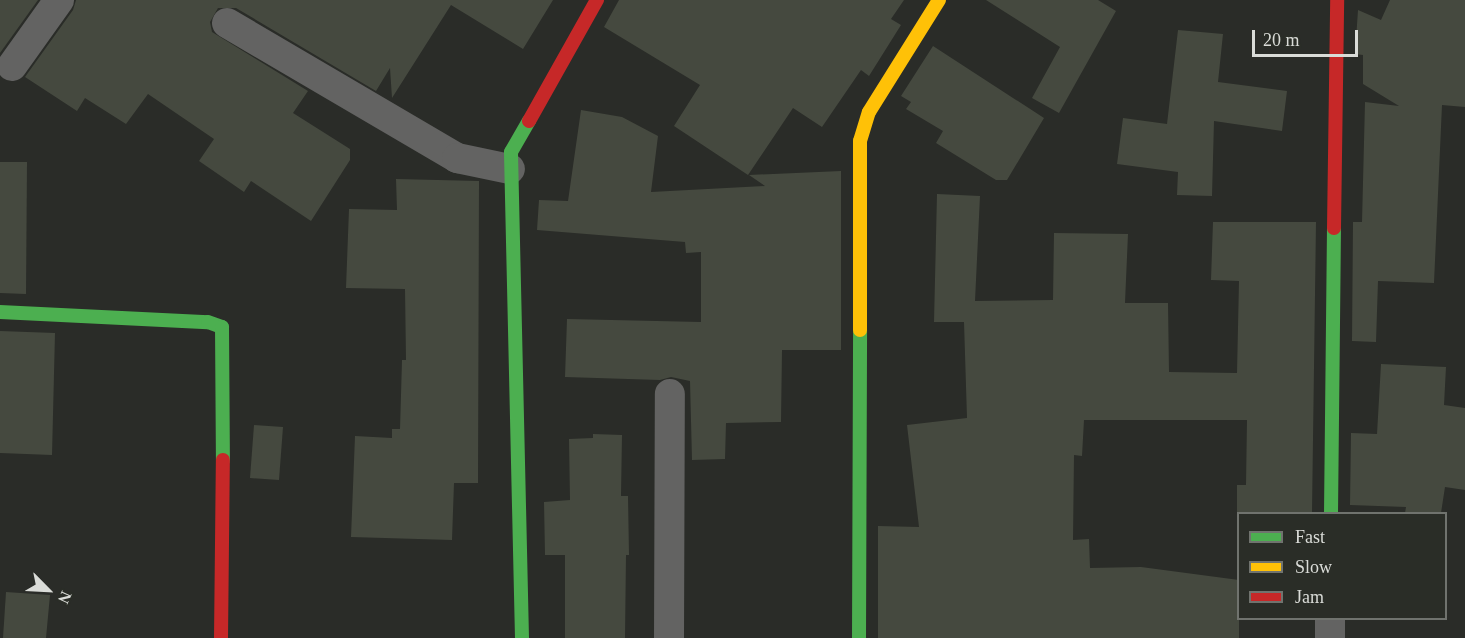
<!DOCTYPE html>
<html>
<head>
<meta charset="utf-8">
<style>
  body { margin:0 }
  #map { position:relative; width:1465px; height:638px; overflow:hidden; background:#2a2c28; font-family:"Times New Roman",serif }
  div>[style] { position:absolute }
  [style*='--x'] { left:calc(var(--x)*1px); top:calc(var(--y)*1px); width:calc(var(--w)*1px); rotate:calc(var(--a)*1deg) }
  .building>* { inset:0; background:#45493f }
  .street>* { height:30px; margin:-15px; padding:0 15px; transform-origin:15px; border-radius:15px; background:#636362 }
  .fast>* { height:14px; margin:-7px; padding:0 7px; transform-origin:7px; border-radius:7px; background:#4caf50 }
  .slow>* { height:14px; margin:-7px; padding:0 7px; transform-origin:7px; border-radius:7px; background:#ffc107 }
  .jam>* { height:14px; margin:-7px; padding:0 7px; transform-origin:7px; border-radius:7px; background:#c62828 }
  span { translate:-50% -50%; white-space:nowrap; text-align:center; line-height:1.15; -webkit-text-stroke:4.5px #2a2d27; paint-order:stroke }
  .legend { position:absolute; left:1237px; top:512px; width:210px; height:108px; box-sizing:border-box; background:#2a2d27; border:2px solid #70736e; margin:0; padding:8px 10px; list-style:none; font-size:18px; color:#dadcd8 }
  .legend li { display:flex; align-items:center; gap:12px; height:30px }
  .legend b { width:30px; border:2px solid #70736e }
  .north { position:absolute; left:18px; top:560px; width:60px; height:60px; -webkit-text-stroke:4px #2a2d27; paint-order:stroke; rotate:114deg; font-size:16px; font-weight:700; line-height:24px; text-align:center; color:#dadcd8 }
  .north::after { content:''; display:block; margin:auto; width:21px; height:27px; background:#dadcd8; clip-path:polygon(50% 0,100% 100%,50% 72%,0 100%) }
  .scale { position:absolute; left:1252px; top:30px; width:106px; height:27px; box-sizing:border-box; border:3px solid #dadcd8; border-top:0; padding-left:8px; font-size:18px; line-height:21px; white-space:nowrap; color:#dadcd8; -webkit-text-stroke:4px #2a2d27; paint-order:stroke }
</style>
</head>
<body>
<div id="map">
  <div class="building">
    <i style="clip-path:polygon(0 0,38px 0,0 53px)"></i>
    <i style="clip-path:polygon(76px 0,553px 0,523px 49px,451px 5px,392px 98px,390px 68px,376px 91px,236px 8px,218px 8px,210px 22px,212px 32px,308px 91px,293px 113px,350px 149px,350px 160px,311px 221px,251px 181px,244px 192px,199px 161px,214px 139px,148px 94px,126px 124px,85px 98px,77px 111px,25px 77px,73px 10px)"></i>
    <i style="clip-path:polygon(619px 0,904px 0,891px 19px,901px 25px,869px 76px,861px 70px,822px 127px,793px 108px,748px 175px,674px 126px,700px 85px,604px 27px)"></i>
    <i style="clip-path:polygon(986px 0,1098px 0,1116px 11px,1059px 113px,1032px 98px,1060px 47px)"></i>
    <i style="clip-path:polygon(1390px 0,1465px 0,1465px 107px,1442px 105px,1434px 283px,1378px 281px,1376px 342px,1352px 341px,1353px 222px,1362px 222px,1365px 102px,1399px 106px,1363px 84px,1363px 55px,1355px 54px,1358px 10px,1381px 20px)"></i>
    <i style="clip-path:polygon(1178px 30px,1223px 34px,1218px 82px,1287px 91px,1282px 131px,1214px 121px,1212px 196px,1177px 195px,1178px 172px,1117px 164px,1123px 118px,1167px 124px)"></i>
    <i style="clip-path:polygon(933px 46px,1044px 118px,1007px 180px,996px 180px,936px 143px,943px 131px,906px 109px,911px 102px,901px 96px)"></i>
    <i style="clip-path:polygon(581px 110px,622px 117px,658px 136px,651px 192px,765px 186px,749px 175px,841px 171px,841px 350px,782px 350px,781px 422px,726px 423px,725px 459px,692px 460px,690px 381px,671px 377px,660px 380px,565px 377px,567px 319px,701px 322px,701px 252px,686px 253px,685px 242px,537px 230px,539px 200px,568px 201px)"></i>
    <i style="clip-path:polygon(0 162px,27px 162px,26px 294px,0 293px)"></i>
    <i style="clip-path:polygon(396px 179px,479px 181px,478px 483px,454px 483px,452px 540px,351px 537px,355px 436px,392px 438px,392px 429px,400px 429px,402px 360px,406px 360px,405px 289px,346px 288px,349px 209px,397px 210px)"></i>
    <i style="clip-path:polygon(937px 194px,980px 196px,975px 301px,1053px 300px,1054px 233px,1128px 234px,1125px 303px,1168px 303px,1169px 372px,1237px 373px,1239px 281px,1211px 280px,1213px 222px,1316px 222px,1312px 513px,1237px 513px,1237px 485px,1246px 485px,1247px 420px,1084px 420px,1082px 456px,1074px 455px,1073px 540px,1089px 539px,1090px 568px,1141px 567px,1239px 580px,1239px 638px,878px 638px,878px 526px,919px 527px,907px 425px,967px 418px,964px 322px,934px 322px)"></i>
    <i style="clip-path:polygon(0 331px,55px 333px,52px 455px,0 453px)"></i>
    <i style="clip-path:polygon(1381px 364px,1446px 367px,1444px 405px,1465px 408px,1465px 490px,1445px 487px,1441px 513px,1405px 513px,1406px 507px,1350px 505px,1351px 433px,1377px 434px)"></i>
    <i style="clip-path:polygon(254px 425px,283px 427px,279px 480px,250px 478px)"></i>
    <i style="clip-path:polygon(593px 434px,622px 435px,621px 496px,628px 496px,629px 555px,626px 555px,625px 638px,565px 638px,565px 555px,545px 555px,544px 502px,570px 500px,569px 439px,593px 438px)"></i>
    <i style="clip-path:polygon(6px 592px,50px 595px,46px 638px,3px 638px)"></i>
  </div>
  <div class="street">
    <i style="--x:227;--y:23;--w:267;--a:30.4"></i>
    <i style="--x:457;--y:158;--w:54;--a:11.7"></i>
    <i style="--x:12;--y:66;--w:81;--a:-54.5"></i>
    <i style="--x:669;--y:638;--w:244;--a:-89.8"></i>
    <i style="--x:1330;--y:638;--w:20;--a:-90"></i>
  </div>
  <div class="fast">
    <i style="--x:0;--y:312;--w:208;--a:2.8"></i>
    <i style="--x:208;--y:322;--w:15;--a:20"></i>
    <i style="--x:222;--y:327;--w:133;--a:89.6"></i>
    <i style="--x:1331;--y:514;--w:286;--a:-89.4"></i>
    <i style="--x:522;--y:638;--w:486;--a:-91.3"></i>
    <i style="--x:511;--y:152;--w:36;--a:-60"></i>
    <i style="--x:859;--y:638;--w:308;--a:-89.8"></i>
  </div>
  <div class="slow">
    <i style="--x:860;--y:330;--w:189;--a:-90"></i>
    <i style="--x:860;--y:141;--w:30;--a:-73"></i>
    <i style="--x:869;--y:112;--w:132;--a:-58"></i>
  </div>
  <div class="jam">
    <i style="--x:529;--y:121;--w:139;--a:-60.7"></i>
    <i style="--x:1334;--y:228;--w:228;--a:-89.2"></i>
    <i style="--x:221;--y:638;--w:178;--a:-89.4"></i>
  </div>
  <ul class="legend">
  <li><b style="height:8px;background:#4caf50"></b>Fast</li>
  <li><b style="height:8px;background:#ffc107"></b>Slow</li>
  <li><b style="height:8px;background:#c62828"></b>Jam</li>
  </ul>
  <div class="north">N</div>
  <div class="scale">20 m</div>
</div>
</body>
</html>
